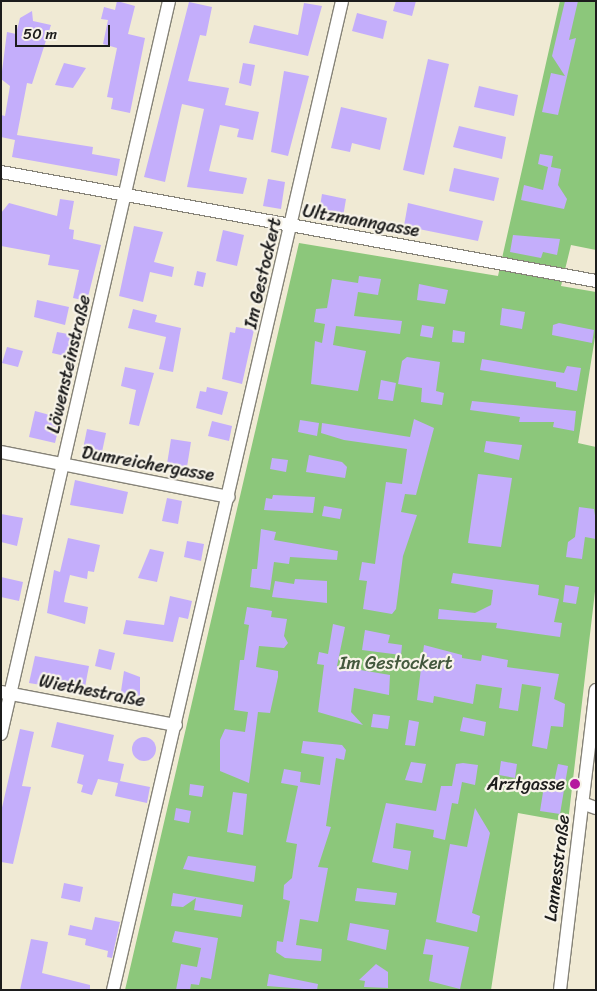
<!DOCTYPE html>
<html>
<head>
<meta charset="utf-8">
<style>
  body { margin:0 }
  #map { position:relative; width:597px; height:991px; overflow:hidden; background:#f0ead4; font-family:Sriracha,sans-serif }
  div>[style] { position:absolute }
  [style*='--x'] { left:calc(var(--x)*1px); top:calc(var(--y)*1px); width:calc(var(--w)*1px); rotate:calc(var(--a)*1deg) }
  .green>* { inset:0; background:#8cc77b }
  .building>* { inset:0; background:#c4aefb }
  .round { border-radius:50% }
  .roads { filter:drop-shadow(1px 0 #868378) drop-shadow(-1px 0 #868378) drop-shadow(0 1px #868378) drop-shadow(0 -1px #868378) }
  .street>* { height:12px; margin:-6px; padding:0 6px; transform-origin:6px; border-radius:6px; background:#fff }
  .dots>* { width:14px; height:14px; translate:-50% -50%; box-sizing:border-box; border:2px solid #f7f3e8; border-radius:50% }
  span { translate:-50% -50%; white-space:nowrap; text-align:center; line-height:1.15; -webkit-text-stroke:4.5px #f7f3e8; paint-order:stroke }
  .street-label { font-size:18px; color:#1c1c1c }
  .park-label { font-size:18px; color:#43583d }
  .poi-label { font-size:18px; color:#1c1c1c }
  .right { translate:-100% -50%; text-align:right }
  .frame { position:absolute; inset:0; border:2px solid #1c1c1c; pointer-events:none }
  .scale { position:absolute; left:15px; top:25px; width:95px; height:22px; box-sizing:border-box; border:2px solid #1c1c1c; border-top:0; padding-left:6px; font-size:15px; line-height:18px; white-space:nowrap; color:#1c1c1c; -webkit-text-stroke:4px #f7f3e8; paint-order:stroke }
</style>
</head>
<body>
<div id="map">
  <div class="green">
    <i style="clip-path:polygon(560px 1px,596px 1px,596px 250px,571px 245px,561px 286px,596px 292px,596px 331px,578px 443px,596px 447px,596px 583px,568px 822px,518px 813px,491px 990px,125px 990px,299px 243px,498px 276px)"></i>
  </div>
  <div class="building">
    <i style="clip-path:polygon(117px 1px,135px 6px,128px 34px,145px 38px,130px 113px,111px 109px,113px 98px,107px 97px,117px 48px,103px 44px,108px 20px,101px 19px,104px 7px,115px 10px)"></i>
    <i style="clip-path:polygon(396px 1px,416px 1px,412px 16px,393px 11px)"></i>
    <i style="clip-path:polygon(565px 1px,578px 1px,569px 40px,576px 38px,558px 115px,542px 112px,551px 73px,565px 76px,552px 56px)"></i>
    <i style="clip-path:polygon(189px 2px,212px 7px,206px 36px,200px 35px,188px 81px,229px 88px,225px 105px,259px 112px,253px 140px,237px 137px,239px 129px,220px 125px,209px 171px,247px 178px,243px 194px,187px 187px,204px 109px,182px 104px,165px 182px,144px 177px)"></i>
    <i style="clip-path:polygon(304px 3px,322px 6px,308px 56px,249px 43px,254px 25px,298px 35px)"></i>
    <i style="clip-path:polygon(32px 11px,33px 21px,51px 25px,32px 84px,27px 83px,17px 135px,93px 147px,92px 154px,120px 159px,117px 176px,12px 157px,15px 140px,1px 137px,1px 115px,5px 116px,10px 86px,1px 79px,7px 32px,16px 34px,20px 18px)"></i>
    <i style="clip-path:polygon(357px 13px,387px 21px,383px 39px,352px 31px)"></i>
    <i style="clip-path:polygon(428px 59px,449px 64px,424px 175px,403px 170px)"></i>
    <i style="clip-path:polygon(64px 63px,86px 68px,73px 88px,55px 85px)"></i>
    <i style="clip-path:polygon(243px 63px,255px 65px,251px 86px,239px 83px)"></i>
    <i style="clip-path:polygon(284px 71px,309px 76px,288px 156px,271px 152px)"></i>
    <i style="clip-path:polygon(479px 86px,518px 95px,514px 116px,474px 107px)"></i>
    <i style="clip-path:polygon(341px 107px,387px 118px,380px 150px,352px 143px,350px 152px,331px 148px)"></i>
    <i style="clip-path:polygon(459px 126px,506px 137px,502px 159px,453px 147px)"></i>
    <i style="clip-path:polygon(540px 154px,553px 156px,551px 167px,561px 169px,558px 185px,567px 199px,564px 209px,521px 200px,524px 185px,543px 190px,548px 167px,538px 164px)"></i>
    <i style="clip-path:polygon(454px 168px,499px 178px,494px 201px,449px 191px)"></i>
    <i style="clip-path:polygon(268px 179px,285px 182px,281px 209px,263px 206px)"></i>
    <i style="clip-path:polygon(322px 194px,346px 199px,342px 223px,318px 219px)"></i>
    <i style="clip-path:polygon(60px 199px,74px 201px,69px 229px,74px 230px,73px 239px,101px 245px,87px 301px,73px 298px,79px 270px,48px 265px,50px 255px,1px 246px,1px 213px,9px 203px,57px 216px)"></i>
    <i style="clip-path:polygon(408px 203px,483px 221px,478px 241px,404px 226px)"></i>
    <i style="clip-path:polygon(134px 226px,163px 232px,154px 262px,174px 267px,172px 277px,150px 272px,143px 302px,119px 296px)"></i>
    <i style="clip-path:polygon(223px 230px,244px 235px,237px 266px,216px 261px)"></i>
    <i style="clip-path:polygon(513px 235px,560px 239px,557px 255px,543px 252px,541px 258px,510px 252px)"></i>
    <i style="clip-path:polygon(197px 271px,206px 273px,203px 287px,194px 285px)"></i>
    <i style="clip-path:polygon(359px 276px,381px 279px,378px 295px,358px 292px,354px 316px,402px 321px,400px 334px,336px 326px,333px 345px,366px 351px,358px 391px,311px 384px,315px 341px,322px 343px,325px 324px,314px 322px,316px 309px,327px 308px,332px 279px,358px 283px)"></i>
    <i style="clip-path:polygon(419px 284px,448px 290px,445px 304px,417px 300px)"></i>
    <i style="clip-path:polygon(37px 300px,69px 307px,65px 325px,34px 317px)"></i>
    <i style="clip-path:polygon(502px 308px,525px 312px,522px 329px,500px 325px)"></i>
    <i style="clip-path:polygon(133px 309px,157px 315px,155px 322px,181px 328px,173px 372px,159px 369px,166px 337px,128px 328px)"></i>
    <i style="clip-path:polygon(559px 323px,594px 330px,592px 343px,552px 335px,553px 325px)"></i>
    <i style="clip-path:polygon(422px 325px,434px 327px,432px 338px,420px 336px)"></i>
    <i style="clip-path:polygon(236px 327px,254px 330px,242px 384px,222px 379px,230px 332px,235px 333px)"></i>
    <i style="clip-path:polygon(453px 330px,465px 332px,464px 343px,452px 342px)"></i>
    <i style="clip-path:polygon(57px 332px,79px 336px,74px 358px,52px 353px)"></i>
    <i style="clip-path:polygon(7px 347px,23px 351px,18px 367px,2px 363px)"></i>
    <i style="clip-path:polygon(407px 357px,440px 362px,436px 391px,444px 393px,442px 405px,421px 402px,422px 388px,398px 384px,402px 361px)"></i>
    <i style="clip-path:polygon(482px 359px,564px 373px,567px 366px,581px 368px,577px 391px,556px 387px,556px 382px,480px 370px)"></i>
    <i style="clip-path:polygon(125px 367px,154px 373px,139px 426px,129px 424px,136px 390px,121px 386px)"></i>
    <i style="clip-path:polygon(381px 380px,396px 383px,393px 401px,378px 399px)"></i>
    <i style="clip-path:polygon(207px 387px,228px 392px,222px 415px,196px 408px,200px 391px,206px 392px)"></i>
    <i style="clip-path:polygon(472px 401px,576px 411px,574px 431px,553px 427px,554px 422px,519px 422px,520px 417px,470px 410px)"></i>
    <i style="clip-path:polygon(35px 411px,61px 418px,55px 443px,29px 437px)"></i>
    <i style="clip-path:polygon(414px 419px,434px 428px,416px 495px,405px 494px,401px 512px,417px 515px,403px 556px,396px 609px,392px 614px,363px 609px,367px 581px,359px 580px,362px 562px,375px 564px,386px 482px,402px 484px,407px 449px,344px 440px,321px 433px,322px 423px,410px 437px)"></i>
    <i style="clip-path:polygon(300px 420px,319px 423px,317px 436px,298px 432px)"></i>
    <i style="clip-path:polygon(212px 421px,232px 426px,229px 441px,208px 436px)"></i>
    <i style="clip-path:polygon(87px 429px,106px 433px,102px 452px,83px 449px)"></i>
    <i style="clip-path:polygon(171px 439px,191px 442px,187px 467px,167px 464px)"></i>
    <i style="clip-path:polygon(486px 441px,522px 445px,519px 460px,484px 452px)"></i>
    <i style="clip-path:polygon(309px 455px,342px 462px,347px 467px,345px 478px,306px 472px)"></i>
    <i style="clip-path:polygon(272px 458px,288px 460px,286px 472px,270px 469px)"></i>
    <i style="clip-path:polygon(478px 474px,512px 478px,501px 547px,468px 543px)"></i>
    <i style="clip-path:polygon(75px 480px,128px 492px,123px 514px,70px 505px)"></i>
    <i style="clip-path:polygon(273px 495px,315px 497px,313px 513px,264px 510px,266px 498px,272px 499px)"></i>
    <i style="clip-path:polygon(167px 498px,182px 501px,178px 524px,162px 521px)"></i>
    <i style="clip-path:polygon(324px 506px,342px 509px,340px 519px,322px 516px)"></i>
    <i style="clip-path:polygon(579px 507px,594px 509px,596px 522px,596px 539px,585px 537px,582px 559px,566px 557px,568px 542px,575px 537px)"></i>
    <i style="clip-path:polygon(1px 514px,23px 518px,17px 546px,1px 542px)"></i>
    <i style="clip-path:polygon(261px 529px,276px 532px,274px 540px,338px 551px,337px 560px,290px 557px,289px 564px,274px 562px,270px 590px,250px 587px,252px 569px,257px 569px)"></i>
    <i style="clip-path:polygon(68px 538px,100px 545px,94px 572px,88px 571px,87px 579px,70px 575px,65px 596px,64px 602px,88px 607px,85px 624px,47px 613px,54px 570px,60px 572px)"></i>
    <i style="clip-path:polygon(187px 541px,204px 544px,201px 561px,184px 557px)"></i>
    <i style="clip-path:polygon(150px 549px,164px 552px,157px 582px,138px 578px)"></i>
    <i style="clip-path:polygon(453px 573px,539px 585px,538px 595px,559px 599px,554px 622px,562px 623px,560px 637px,496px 628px,497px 623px,438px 619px,439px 609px,475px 613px,491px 605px,493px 590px,451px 583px)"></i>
    <i style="clip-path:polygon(1px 577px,23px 582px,19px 601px,1px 597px)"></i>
    <i style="clip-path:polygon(295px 579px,327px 581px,327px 603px,272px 597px,275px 581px,294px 584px)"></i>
    <i style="clip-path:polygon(565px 585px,579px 587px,576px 604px,563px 602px)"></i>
    <i style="clip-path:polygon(170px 596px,192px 601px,188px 619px,179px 617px,173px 642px,123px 634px,126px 620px,164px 625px)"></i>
    <i style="clip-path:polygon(247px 607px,272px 611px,271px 617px,287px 619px,284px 636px,288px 643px,284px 648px,259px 646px,256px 667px,278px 671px,278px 677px,270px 713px,258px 712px,249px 783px,220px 771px,220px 740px,225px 729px,245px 732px,248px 712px,234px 710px,240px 660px,244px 660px,249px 625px,244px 624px)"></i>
    <i style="clip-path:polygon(333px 624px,345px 627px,337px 666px,390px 675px,389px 695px,354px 688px,351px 712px,363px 725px,318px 712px,324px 665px,317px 664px,319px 652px,328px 654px)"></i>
    <i style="clip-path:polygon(365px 630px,390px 635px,388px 643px,402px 645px,401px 655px,362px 650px)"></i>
    <i style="clip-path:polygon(424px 645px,462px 655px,462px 658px,481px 661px,482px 655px,508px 660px,507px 667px,559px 674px,554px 699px,565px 704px,563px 727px,551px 726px,547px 749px,532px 746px,541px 687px,522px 684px,518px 711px,499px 708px,502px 688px,476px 684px,473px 704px,434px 696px,433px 703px,417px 700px)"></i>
    <i style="clip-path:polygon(99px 649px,115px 653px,111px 670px,95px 666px)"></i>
    <i style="clip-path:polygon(35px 656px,89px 666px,84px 692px,29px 683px)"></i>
    <i style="clip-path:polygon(124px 671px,140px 677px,140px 702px,120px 698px)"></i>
    <i style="clip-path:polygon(373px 714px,390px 716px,388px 729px,371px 727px)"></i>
    <i style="clip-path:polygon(463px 717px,486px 722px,484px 736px,460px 731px)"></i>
    <i style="clip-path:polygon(409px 720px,419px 722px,415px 746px,405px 745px)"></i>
    <i style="clip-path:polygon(57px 722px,114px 735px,108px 761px,124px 764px,120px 781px,150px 787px,147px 803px,115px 796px,118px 783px,98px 779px,92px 795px,81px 792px,83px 785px,77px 783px,84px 755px,51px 747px)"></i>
    <i style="clip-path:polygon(20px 729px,34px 732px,22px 786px,31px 787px,13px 864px,1px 862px,1px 812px)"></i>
    <i class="round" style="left:132px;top:737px;width:24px;height:24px"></i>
    <i style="clip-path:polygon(303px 741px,342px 745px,346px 750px,344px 760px,336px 758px,326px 826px,331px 827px,318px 867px,328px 868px,318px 922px,300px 919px,296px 945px,322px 949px,321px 961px,285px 958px,276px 952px,277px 941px,283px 942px,290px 901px,283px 899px,284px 885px,292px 878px,297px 844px,286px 842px,298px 786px,281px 783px,284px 769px,301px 772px,300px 782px,320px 785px,324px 757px,301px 753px)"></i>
    <i style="clip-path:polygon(501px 761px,517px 764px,515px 778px,499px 775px)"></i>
    <i style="clip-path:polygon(411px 762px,426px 764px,422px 783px,405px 780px)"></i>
    <i style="clip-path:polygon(463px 763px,478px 765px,475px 785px,462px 782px,458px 804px,452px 803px,445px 840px,433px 837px,434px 830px,396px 823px,393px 848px,411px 851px,408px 870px,372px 862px,386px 803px,436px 811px,441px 786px,452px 786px,456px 764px)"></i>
    <i style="clip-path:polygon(558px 764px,568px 766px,560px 814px,540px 811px,544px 786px,553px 787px)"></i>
    <i style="clip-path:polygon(190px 784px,204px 786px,202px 797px,189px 795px)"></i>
    <i style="clip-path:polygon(233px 792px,247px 794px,243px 835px,227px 832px)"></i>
    <i style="clip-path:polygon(176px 808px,191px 811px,189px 823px,174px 820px)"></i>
    <i style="clip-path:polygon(475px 808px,490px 833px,472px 913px,480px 916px,477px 932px,436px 922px,450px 844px,467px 847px)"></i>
    <i style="clip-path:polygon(188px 856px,256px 866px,254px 882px,183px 869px)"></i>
    <i style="clip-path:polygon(64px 883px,83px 887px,80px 902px,61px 898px)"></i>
    <i style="clip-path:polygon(357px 888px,397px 893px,395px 905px,355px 901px)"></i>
    <i style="clip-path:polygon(173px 893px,243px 905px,241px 917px,194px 910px,196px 898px,183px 907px,171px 906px)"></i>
    <i style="clip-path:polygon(95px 917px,120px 922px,112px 958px,107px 957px,108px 951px,85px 945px,86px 939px,68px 935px,70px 925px,92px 930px)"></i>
    <i style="clip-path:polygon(350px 923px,389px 930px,386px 950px,347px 940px)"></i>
    <i style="clip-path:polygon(175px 931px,218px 938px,211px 979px,201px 977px,199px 985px,191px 984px,190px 990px,176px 990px,181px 964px,197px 967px,201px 948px,172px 942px)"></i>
    <i style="clip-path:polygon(31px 939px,48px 942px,42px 973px,90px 985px,90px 990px,20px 990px)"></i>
    <i style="clip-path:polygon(426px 939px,469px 947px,460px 989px,429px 981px,433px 955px,423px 954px)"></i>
    <i style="clip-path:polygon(376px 964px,388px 972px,388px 988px,364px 987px,365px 981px,359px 980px)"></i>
    <i style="clip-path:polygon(269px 974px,318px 984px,317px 990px,267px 986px)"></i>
  </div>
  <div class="roads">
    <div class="street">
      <i style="--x:1;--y:172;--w:605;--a:10.38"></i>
      <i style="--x:1;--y:452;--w:232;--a:11.2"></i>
      <i style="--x:1;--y:692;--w:178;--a:10.7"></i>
      <i style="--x:1;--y:734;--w:752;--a:-77.09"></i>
      <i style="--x:582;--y:803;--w:15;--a:20"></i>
      <i style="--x:113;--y:990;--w:1015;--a:-76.96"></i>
      <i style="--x:560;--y:990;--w:302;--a:-83.2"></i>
    </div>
  </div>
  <div class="dots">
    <i style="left:575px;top:784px;background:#b5179e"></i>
  </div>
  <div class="street-label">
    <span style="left:361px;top:221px;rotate:10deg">Ultzmanngasse</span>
    <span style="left:263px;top:273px;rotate:-77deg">Im Gestockert</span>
    <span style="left:69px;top:364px;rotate:-77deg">Löwensteinstraße</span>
    <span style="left:148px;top:464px;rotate:10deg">Dumreichergasse</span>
    <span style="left:92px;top:691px;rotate:11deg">Wiethestraße</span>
    <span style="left:557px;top:868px;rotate:-83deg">Lannesstraße</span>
  </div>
  <div class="park-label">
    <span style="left:396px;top:663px">Im Gestockert</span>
  </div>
  <div class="poi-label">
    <span class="right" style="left:565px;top:784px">Arztgasse</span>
  </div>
  <div class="frame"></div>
  <div class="scale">50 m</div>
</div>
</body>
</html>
